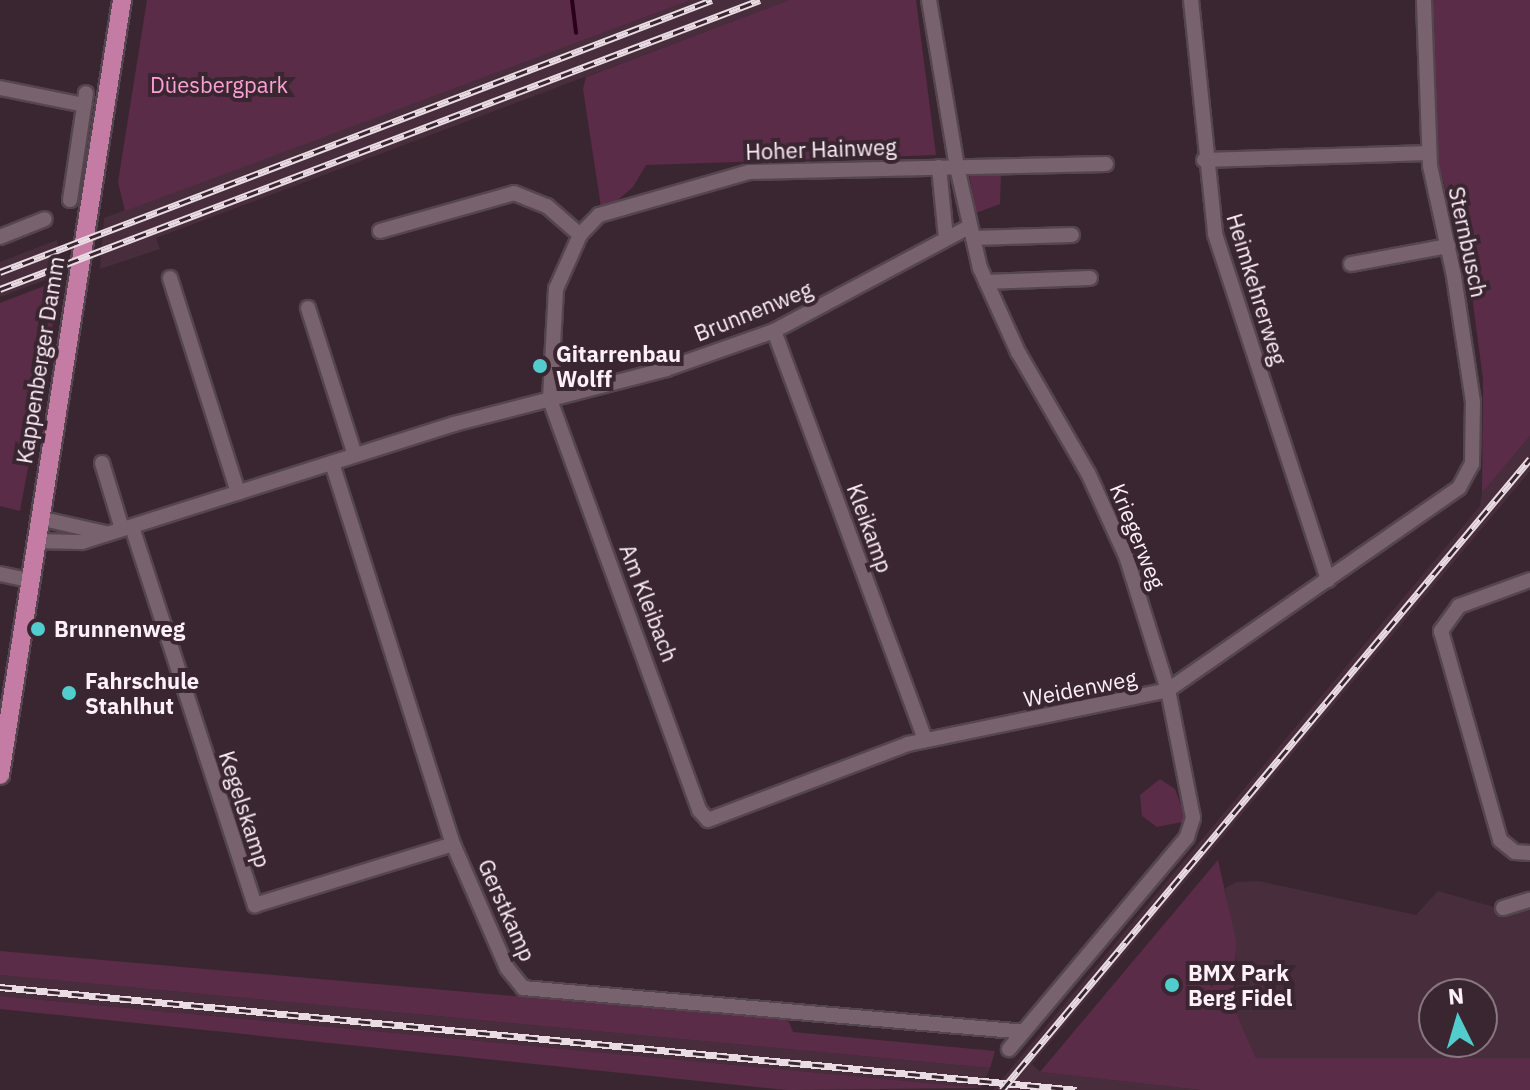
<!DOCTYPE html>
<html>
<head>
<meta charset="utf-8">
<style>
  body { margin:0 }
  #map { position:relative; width:1530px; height:1090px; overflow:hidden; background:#3a2631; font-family:"IBM Plex Sans",sans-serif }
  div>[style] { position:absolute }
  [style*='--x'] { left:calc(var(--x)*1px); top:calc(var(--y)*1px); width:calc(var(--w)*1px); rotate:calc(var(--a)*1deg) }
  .built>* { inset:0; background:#482e3c }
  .green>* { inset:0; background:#5b2c48 }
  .stream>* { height:4px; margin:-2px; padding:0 2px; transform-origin:2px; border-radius:2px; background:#2a011c }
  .roads { filter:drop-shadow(2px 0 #55454e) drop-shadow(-2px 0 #55454e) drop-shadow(0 2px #55454e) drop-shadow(0 -2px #55454e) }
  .minor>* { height:14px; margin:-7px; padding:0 7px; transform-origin:7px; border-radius:7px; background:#78626e }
  .major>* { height:18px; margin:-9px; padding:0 9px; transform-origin:9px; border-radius:9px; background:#c47ca5 }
  .rail>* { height:7px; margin-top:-3.5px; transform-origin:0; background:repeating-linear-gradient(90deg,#3a2631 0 12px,#eadce3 0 24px); box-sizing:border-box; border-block:2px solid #eadce3 }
  .dots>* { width:22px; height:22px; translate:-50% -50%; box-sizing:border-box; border:4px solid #3a2631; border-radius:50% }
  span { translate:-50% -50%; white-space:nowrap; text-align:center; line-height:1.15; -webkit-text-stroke:8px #3a2631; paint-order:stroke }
  .park-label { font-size:22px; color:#fda0d5 }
  .street-label { font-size:22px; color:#fef0f7 }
  .poi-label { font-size:22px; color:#fef0f7; font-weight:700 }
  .left { translate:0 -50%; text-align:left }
  .north { position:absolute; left:1418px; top:978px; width:80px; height:80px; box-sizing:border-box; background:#3a2631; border:2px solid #887780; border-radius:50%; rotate:355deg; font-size:22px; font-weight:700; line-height:32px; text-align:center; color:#fef0f7 }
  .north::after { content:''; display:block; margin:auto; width:28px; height:36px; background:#52cdcd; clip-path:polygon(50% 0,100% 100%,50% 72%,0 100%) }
</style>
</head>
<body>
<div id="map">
  <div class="built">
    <i style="clip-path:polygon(691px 0,789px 0,156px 238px,160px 249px,100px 269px,104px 218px)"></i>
    <i style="clip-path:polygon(57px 240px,61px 274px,0 297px,0 262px)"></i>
    <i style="clip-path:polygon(1530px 436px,1530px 471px,1032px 1064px,1040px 1072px,1201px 1090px,993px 1090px,1480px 506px,1482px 493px)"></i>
    <i style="clip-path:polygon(evenodd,1259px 881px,1416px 915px,1438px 891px,1508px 911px,1530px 905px,1530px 1058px,1256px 1058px,1233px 1006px,1238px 973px,1225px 888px,1237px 882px,1259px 881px,1434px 994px,1482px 994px,1482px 1042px,1434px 1042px,1434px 994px)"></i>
    <i style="clip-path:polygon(0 975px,990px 1068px,981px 1088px,0 996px)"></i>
  </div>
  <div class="green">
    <i style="clip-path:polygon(147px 0,691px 0,125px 211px,118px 182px)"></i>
    <i style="clip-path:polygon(789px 0,916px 0,936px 155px,646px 165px,633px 187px,608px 208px,601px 207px,583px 89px,586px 77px)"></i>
    <i style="clip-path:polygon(1430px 0,1530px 0,1530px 436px,1482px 493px,1483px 379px,1470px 281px,1437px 158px)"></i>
    <i style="clip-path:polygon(1001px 172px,1000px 204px,976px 213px,969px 174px)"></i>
    <i style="clip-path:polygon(60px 280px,34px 435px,20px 511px,0 506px,0 303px)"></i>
    <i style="clip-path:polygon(1160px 779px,1175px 789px,1187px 821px,1157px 827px,1142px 816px,1140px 795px)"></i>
    <i style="clip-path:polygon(1218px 860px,1236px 941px,1233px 1006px,1256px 1058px,1530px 1058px,1530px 1090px,1201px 1090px,1040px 1072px)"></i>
    <i style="clip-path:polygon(0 951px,788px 1020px,793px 1032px,995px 1051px,990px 1068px,0 975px)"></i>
    <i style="clip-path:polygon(0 996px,981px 1088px,787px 1090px,0 1009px)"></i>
  </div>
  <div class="stream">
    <i style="--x:572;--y:0;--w:33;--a:83"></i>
  </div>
  <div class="roads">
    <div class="minor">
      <i style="--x:929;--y:0;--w:169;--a:80.5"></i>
      <i style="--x:957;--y:167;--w:104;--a:77.2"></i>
      <i style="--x:980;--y:268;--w:92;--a:65.7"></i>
      <i style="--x:1018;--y:352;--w:140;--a:60"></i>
      <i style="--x:1088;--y:473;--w:91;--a:65.4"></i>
      <i style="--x:1126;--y:556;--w:140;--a:72.6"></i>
      <i style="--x:1168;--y:690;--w:130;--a:78.9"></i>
      <i style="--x:1193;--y:818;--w:20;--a:108"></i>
      <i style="--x:1187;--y:837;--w:277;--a:130"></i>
      <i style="--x:1191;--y:0;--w:235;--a:84.1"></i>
      <i style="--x:1215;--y:234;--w:364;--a:71.9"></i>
      <i style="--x:0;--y:88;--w:86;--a:11.4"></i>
      <i style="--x:1204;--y:160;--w:225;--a:-1.8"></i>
      <i style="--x:1106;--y:164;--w:357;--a:178.7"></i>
      <i style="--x:749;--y:172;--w:156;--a:164"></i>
      <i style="--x:599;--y:215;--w:28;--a:134"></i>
      <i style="--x:580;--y:235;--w:59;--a:114"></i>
      <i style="--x:556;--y:289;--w:111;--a:93.1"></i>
      <i style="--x:550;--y:400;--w:436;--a:70"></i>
      <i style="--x:699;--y:810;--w:13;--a:48"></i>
      <i style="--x:708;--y:820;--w:214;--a:-20.8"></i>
      <i style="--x:908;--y:744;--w:266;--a:-11.7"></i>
      <i style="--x:1168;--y:690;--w:354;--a:-34.8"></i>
      <i style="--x:1459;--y:488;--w:27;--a:-62"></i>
      <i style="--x:1472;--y:464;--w:62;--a:-89.1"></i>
      <i style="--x:1473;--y:402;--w:127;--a:-98.6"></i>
      <i style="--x:1454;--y:276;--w:113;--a:-102.3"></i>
      <i style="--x:1430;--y:166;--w:166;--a:-92.1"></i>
      <i style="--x:939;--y:167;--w:71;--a:84.4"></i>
      <i style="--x:70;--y:200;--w:108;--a:-81.5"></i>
      <i style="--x:380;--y:231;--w:139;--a:-15.8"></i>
      <i style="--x:514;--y:193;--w:35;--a:22"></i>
      <i style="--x:547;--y:206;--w:44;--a:41.3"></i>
      <i style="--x:0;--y:237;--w:48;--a:-21.8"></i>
      <i style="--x:973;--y:238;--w:99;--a:-1.7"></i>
      <i style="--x:1351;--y:264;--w:99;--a:-10.5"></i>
      <i style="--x:170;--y:278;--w:225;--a:72.4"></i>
      <i style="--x:986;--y:282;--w:104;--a:-2.2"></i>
      <i style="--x:308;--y:308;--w:154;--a:72.3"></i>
      <i style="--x:774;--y:331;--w:436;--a:69.7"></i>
      <i style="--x:102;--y:463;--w:69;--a:73.1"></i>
      <i style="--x:332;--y:463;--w:400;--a:72.4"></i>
      <i style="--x:453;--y:844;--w:135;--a:66.5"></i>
      <i style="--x:507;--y:968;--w:26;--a:51"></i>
      <i style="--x:523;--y:988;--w:500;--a:5"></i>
      <i style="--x:39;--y:518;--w:68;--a:12.8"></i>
      <i style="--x:132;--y:527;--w:398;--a:72"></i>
      <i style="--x:255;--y:905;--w:207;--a:-17.1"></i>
      <i style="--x:35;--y:541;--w:47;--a:1.2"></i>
      <i style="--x:82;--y:542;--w:390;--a:-17.6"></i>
      <i style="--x:454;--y:424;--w:219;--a:-14.5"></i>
      <i style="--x:666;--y:369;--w:114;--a:-19.4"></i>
      <i style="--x:774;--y:331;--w:221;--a:-28.1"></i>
      <i style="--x:0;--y:574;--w:30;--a:12"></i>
      <i style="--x:1530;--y:580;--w:76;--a:159.9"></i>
      <i style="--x:1459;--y:606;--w:31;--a:126"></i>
      <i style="--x:1441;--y:631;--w:217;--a:74.2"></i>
      <i style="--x:1500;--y:840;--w:19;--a:39"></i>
      <i style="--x:1515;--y:852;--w:15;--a:4"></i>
      <i style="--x:1503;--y:908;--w:28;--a:-17"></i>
    </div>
    <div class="major">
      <i style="--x:0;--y:775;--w:785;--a:-81.05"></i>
    </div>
  </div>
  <div class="rail">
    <i style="--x:0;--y:272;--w:762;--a:-20.91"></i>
    <i style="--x:0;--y:289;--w:813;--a:-20.82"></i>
    <i style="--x:0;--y:987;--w:1082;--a:5.46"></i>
    <i style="--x:1002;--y:1090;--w:823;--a:-50.08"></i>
  </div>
  <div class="dots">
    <i style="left:540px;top:366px;background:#52cdcd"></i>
    <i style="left:38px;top:629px;background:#52cdcd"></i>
    <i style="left:69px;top:693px;background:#52cdcd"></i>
    <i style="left:1172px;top:985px;background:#52cdcd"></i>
  </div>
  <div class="park-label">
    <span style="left:219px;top:85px">Düesbergpark</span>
  </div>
  <div class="street-label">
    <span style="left:821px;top:149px;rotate:-2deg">Hoher Hainweg</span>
    <span style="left:1468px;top:242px;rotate:78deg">Sternbusch</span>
    <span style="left:1257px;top:289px;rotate:73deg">Heimkehrerweg</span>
    <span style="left:753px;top:311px;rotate:-22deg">Brunnenweg</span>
    <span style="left:40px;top:360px;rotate:-81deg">Kappenberger Damm</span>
    <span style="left:870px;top:528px;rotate:70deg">Kleikamp</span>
    <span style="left:1138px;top:536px;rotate:68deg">Kriegerweg</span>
    <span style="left:649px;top:603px;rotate:69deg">Am Kleibach</span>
    <span style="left:1080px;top:688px;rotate:-11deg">Weidenweg</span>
    <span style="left:245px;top:809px;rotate:72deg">Kegelskamp</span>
    <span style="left:507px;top:910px;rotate:66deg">Gerstkamp</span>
  </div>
  <div class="poi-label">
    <span class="left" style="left:556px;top:366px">Gitarrenbau<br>Wolff</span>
    <span class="left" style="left:54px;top:629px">Brunnenweg</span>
    <span class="left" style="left:85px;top:693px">Fahrschule<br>Stahlhut</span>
    <span class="left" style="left:1188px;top:985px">BMX Park<br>Berg Fidel</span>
  </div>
  <div class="north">N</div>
</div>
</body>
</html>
